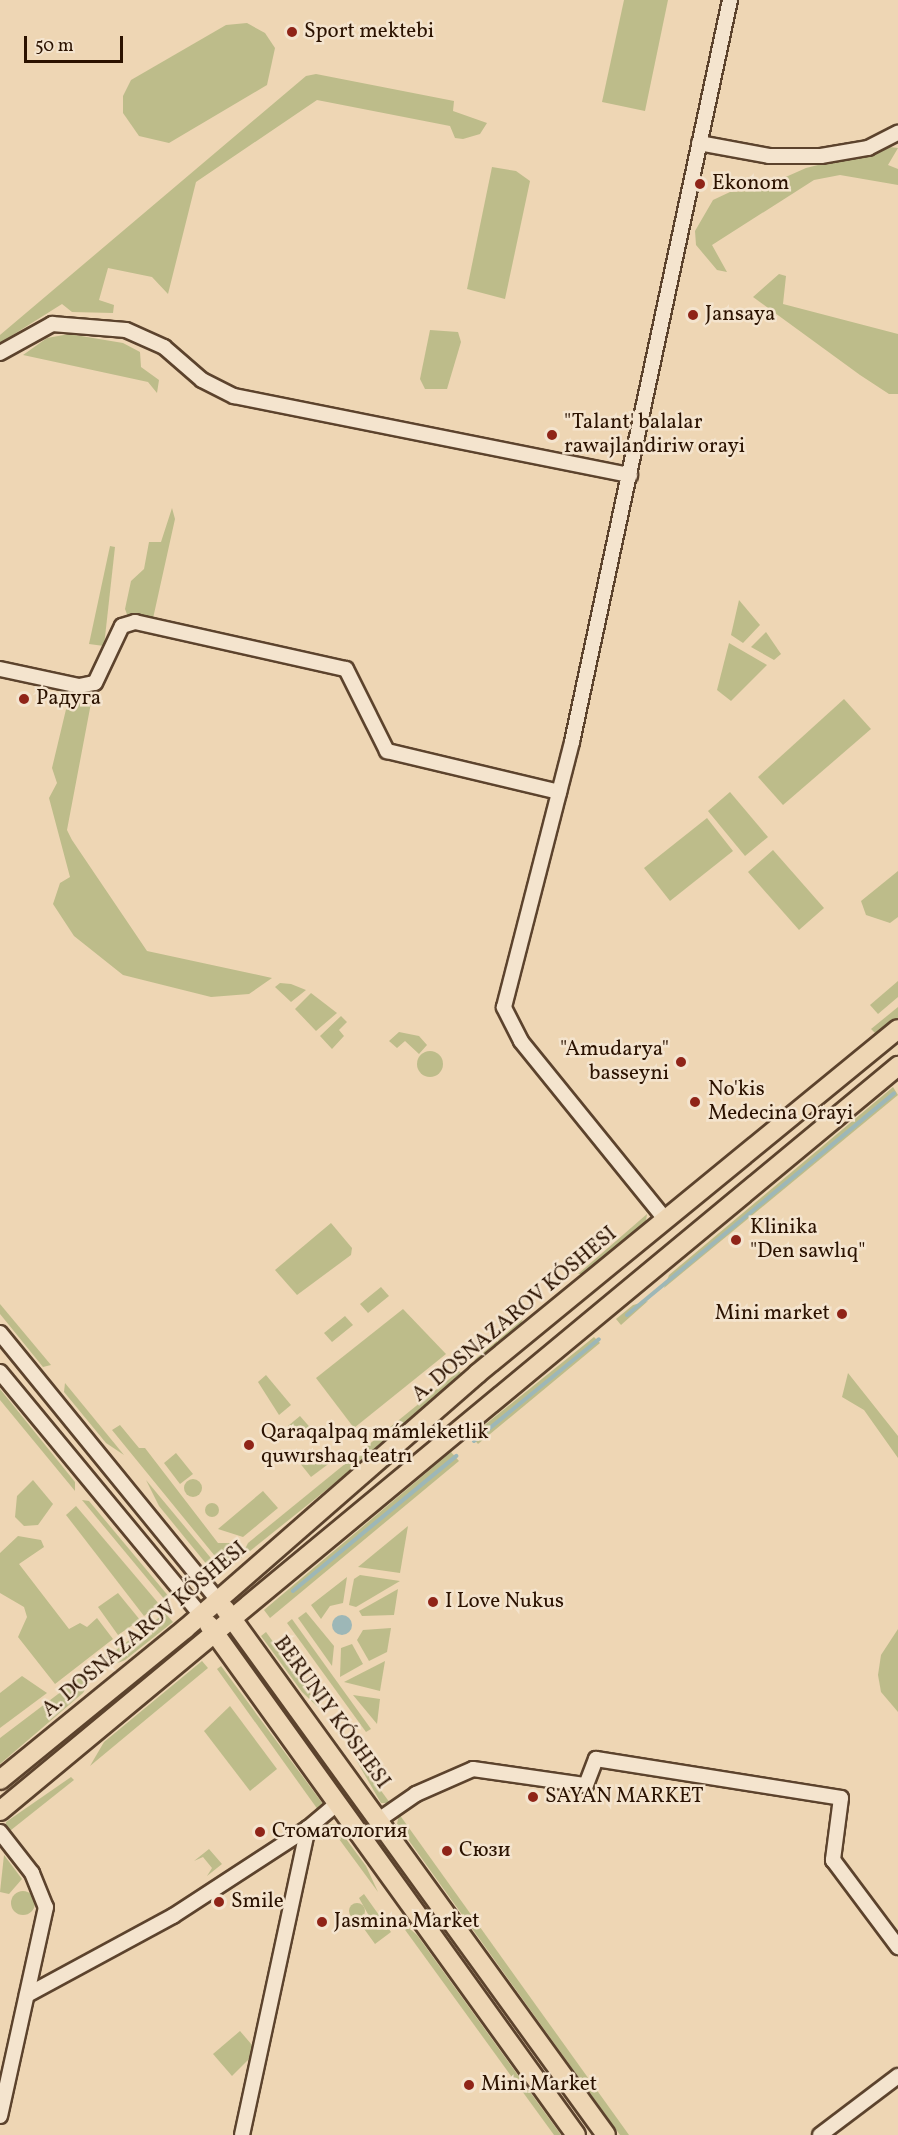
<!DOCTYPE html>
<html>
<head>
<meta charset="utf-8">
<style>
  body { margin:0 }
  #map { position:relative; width:898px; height:2135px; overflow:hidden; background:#eed6b4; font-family:Vollkorn,serif }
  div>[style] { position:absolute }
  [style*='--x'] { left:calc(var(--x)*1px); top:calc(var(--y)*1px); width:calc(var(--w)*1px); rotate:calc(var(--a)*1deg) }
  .green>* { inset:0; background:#bdbc8a }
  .round { border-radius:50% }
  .water>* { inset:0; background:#9db7b7 }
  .stream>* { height:4px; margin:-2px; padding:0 2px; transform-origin:2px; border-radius:2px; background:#9db7b7 }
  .roads { filter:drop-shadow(2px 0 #5c432d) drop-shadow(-2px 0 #5c432d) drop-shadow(0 2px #5c432d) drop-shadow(0 -2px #5c432d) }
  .minor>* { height:14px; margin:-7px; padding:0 7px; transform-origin:7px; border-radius:7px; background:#f4e4ce }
  .major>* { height:18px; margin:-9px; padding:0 9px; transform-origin:9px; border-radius:9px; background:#eed6b4 }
  .dots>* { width:16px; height:16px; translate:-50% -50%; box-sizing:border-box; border:3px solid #f4e4ce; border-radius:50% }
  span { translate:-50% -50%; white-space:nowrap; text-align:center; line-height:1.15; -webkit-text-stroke:5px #f4e4ce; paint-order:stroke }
  .poi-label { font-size:21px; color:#2b1200 }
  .left { translate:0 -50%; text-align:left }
  .right { translate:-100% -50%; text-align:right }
  .street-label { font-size:21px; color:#2b1200 }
  .scale { position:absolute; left:24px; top:36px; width:99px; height:27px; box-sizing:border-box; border:3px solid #2b1200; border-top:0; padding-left:8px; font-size:18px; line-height:21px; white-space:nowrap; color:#2b1200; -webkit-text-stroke:4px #f4e4ce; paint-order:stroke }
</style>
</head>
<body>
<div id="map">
  <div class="green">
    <i style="clip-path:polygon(624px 0,668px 0,645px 111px,602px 102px)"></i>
    <i style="clip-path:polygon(247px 23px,265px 33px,275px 48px,267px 85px,169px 143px,139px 136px,123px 113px,123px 96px,131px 80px,226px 25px)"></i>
    <i style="clip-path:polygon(316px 74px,454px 101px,453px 111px,487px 123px,480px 134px,463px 139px,455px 138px,450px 126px,317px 100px,196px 182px,168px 294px,152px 277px,108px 268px,99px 300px,114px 305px,113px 313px,72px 312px,62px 304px,0 343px,0 335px,306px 76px)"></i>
    <i style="clip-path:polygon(890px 147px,898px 148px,888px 165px,898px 169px,898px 185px,840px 175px,814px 180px,712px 245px,727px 272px,717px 270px,696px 245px,695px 231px,713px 200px,730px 192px,754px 191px,806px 168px)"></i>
    <i style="clip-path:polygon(492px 167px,516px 171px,530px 181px,505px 299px,467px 289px)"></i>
    <i style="clip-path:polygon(779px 274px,786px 276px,783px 304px,898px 334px,898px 394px,889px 394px,860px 375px,753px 297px)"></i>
    <i style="clip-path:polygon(430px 330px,458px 332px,461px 342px,447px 389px,425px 389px,420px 379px)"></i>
    <i style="clip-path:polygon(69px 334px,123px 343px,140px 352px,141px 367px,159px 380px,157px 393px,148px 382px,23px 355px,47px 338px)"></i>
    <i style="clip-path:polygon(172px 508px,175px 519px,152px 623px,129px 620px,125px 609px,131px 581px,144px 569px,149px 542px,161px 542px)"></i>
    <i style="clip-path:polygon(110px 546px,115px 547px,104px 646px,89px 644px)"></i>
    <i style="clip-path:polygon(739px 600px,760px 625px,743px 643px,731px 635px)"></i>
    <i style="clip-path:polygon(766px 632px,781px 654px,774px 660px,751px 647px)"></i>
    <i style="clip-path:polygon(729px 643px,767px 665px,731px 701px,717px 690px)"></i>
    <i style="clip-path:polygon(844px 699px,871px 729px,783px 805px,758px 777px)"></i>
    <i style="clip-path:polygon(68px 701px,91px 703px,67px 830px,72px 840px,147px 951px,272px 978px,249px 994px,211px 997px,123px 975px,74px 936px,53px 904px,60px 883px,70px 877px,49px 798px,57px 783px,52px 768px)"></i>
    <i style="clip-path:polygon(730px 792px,768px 837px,745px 856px,708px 811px)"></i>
    <i style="clip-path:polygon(707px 818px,733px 851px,670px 901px,644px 868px)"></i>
    <i style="clip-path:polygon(773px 850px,824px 908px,799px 930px,748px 872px)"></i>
    <i style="clip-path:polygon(898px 871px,898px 917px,890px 923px,866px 915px,861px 901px)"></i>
    <i style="clip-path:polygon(898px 981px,898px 997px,878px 1014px,870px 1005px)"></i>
    <i style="clip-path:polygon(280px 983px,291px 984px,306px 990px,291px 1002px,275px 987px)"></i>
    <i style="clip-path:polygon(311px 993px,337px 1013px,316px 1031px,295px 1009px)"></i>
    <i style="clip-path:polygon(898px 1007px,898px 1019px,875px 1033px,871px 1029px)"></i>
    <i style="clip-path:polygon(341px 1016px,347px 1022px,339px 1030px,344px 1036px,332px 1049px,320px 1036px)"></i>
    <i style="clip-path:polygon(399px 1032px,419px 1036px,427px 1045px,419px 1054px,405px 1041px,397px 1048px,389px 1041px)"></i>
    <i class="round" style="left:417px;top:1051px;width:26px;height:26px"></i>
    <i style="clip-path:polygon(893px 1087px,898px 1095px,664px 1288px,669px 1275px)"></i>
    <i style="clip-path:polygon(647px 1214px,645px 1227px,588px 1274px,578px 1274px)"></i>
    <i style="clip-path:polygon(331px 1223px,352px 1248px,351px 1255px,297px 1295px,275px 1270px)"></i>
    <i style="clip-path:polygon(381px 1287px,389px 1296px,368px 1313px,360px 1304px)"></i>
    <i style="clip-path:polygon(648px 1301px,621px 1325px,616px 1319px,633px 1305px)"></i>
    <i style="clip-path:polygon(0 1304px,51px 1365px,43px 1367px,0 1314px)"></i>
    <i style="clip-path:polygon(403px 1309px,446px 1354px,354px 1428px,316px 1378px)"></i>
    <i style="clip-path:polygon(345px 1316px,353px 1325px,332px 1342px,324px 1333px)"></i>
    <i style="clip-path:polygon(523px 1319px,514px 1338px,480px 1364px,474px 1360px)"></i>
    <i style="clip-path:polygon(594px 1337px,600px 1343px,478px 1444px,471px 1436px)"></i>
    <i style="clip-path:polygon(459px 1371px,466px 1378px,240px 1559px,248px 1543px)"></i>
    <i style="clip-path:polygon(848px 1373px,898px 1436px,898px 1458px,864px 1410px,842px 1397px)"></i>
    <i style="clip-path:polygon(266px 1375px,291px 1405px,279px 1415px,258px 1382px)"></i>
    <i style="clip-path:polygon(65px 1383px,124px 1455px,106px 1443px,64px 1392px)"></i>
    <i style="clip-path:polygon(0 1389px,75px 1482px,75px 1491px,0 1400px)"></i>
    <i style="clip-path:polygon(300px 1416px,321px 1440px,299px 1439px,288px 1426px)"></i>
    <i style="clip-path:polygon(120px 1425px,139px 1448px,145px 1448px,218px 1543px,240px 1543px,232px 1557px,219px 1561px,112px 1430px)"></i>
    <i style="clip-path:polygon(451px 1452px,459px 1461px,270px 1618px,264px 1610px)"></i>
    <i style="clip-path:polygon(176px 1453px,193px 1474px,180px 1484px,164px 1463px)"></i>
    <i style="clip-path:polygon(307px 1454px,333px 1457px,335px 1459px,311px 1477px,299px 1462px)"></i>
    <i class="round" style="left:184px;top:1479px;width:18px;height:18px"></i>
    <i style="clip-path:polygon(33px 1480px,53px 1504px,38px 1525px,24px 1526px,15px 1517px,17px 1496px)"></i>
    <i style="clip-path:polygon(146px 1480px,215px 1563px,208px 1566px,159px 1506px)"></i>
    <i style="clip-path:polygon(263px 1491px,278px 1508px,243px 1537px,218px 1529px)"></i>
    <i style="clip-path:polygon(82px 1500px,89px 1501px,170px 1598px,165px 1600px)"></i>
    <i class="round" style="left:205px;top:1503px;width:14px;height:14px"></i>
    <i style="clip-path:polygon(76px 1506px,159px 1604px,144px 1616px,66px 1515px)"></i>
    <i style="clip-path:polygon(408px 1526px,400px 1573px,358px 1567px)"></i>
    <i style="clip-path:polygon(18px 1536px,41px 1540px,44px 1547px,19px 1564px,69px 1629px,80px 1623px,87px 1627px,97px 1618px,113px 1639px,55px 1684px,18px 1637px,27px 1617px,24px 1607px,0 1593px,0 1553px)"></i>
    <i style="clip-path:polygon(360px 1575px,400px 1581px,356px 1607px,349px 1605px,354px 1579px)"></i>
    <i style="clip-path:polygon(347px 1577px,343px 1603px,330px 1606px,321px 1619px,311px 1605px)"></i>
    <i style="clip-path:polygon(398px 1589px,394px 1615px,362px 1616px,359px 1611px)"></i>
    <i style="clip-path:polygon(118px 1593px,140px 1620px,118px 1635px,98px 1607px)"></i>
    <i style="clip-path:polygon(306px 1612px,334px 1646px,332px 1666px,298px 1618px)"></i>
    <i style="clip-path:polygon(165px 1613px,173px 1622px,125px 1660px,94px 1673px,83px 1693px,0 1764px,0 1738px)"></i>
    <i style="clip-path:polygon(292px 1619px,371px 1729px,366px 1732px,287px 1623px)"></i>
    <i style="clip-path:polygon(391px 1628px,387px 1652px,369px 1661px,357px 1640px,363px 1630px)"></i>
    <i style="clip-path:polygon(898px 1629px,898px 1712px,881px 1692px,878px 1675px,881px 1655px)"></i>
    <i style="clip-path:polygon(266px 1632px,325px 1714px,302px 1692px,261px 1636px)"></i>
    <i style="clip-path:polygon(352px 1644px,363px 1664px,340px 1677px,341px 1648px)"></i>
    <i style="clip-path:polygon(202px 1661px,208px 1668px,90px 1766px,104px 1742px)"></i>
    <i style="clip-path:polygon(385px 1661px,380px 1691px,344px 1682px)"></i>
    <i style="clip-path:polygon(221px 1666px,323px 1804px,321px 1814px,217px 1669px)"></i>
    <i style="clip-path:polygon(22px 1676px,47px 1693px,0 1728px,0 1693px)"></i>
    <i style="clip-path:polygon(353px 1695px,380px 1699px,377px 1724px)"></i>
    <i style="clip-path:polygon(230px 1706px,277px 1769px,250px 1791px,204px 1731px)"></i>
    <i style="clip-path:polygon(345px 1741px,390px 1803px,381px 1803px)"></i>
    <i style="clip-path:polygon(71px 1777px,74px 1780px,6px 1834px,6px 1822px)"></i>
    <i style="clip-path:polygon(399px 1814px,629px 2135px,620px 2135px,397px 1824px)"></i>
    <i style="clip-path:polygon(328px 1824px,335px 1824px,366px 1866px,378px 1892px)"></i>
    <i style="clip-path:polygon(209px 1849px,222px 1864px,207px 1876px,212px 1868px,203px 1857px,194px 1861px)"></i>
    <i style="clip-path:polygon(4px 1855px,22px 1879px,9px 1894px,0 1892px)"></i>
    <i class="round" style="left:11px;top:1891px;width:24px;height:24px"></i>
    <i style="clip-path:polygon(364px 1894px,391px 1932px,375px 1944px,362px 1926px,369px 1916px,359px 1898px)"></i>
    <i class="round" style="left:349px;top:1903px;width:16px;height:16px"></i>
    <i style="clip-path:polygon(395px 1916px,417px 1935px,561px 2135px,554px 2135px)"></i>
    <i style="clip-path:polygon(240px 2031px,252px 2045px,249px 2059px,232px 2076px,213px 2054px)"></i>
  </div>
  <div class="water">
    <i class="round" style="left:332px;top:1615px;width:20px;height:20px"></i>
  </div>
  <div class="stream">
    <i style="--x:627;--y:1315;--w:347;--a:-39.7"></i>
    <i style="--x:474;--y:1441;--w:161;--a:-39.2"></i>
    <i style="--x:293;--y:1591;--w:212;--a:-39.6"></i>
  </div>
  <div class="roads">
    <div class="minor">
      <i style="--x:699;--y:143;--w:71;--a:10.5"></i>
      <i style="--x:769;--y:156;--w:52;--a:0"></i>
      <i style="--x:821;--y:156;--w:48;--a:-9.7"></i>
      <i style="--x:868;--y:148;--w:34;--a:-27"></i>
      <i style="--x:0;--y:353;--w:60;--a:-29.1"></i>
      <i style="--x:52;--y:324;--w:74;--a:4.6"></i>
      <i style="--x:126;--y:330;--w:42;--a:24.1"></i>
      <i style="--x:164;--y:347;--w:50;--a:41"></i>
      <i style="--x:202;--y:380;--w:36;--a:27"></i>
      <i style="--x:234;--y:396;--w:404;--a:11.3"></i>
      <i style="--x:0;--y:669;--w:81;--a:12.1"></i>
      <i style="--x:79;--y:686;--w:16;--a:-11"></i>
      <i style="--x:95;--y:683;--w:63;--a:-64.7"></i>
      <i style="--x:122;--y:626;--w:14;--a:-17"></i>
      <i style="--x:135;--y:622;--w:216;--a:12.6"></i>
      <i style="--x:346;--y:669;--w:92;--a:63.4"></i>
      <i style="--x:387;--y:751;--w:177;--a:13.4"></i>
      <i style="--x:665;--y:1219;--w:229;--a:-129"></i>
      <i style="--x:521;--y:1041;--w:38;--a:-117"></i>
      <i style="--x:504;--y:1007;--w:274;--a:-75.6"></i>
      <i style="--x:572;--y:742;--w:759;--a:-77.98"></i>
      <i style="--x:0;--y:1333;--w:345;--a:50.8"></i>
      <i style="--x:0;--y:1372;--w:315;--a:50.4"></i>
      <i style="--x:380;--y:1819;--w:44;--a:-34.8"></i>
      <i style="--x:416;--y:1794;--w:62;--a:-23.7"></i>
      <i style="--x:473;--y:1769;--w:114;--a:8.1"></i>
      <i style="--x:586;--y:1785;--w:28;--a:-69"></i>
      <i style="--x:596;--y:1759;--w:248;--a:9"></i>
      <i style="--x:841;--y:1798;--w:63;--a:97.4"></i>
      <i style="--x:833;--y:1860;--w:109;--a:53.2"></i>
      <i style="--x:0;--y:1832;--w:52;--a:52"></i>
      <i style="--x:32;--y:1873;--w:37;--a:68"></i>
      <i style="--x:46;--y:1907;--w:214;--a:102.4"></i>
      <i style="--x:27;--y:1995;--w:166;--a:-28.4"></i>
      <i style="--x:173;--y:1916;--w:161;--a:-33.1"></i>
      <i style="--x:242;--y:2135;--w:314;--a:-77.9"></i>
      <i style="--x:308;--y:1828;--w:38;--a:-40"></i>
      <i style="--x:820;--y:2135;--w:98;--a:-37.1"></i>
    </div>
    <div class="major">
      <i style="--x:225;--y:1609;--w:649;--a:54.08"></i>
      <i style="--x:209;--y:1625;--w:628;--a:54.26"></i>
      <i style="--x:0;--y:1780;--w:239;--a:-39.2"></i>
      <i style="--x:185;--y:1629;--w:388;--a:-41.1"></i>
      <i style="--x:477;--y:1374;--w:544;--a:-39.33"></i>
      <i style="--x:0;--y:1811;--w:1167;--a:-39.68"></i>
    </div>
  </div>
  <div class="dots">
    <i style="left:292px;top:32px;background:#8f2418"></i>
    <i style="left:700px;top:184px;background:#8f2418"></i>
    <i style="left:693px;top:315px;background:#8f2418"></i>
    <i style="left:552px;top:435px;background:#8f2418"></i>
    <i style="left:24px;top:699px;background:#8f2418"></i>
    <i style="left:681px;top:1062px;background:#8f2418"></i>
    <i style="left:695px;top:1102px;background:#8f2418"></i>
    <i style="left:736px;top:1240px;background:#8f2418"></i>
    <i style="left:842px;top:1314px;background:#8f2418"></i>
    <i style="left:249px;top:1445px;background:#8f2418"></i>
    <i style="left:433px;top:1602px;background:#8f2418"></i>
    <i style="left:533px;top:1797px;background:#8f2418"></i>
    <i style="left:260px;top:1832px;background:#8f2418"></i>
    <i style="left:447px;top:1851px;background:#8f2418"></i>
    <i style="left:219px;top:1902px;background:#8f2418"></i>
    <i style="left:322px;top:1922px;background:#8f2418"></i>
    <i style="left:469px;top:2085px;background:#8f2418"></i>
  </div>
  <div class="poi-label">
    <span class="left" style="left:304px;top:32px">Sport mektebi</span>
    <span class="left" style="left:712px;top:184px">Ekonom</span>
    <span class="left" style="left:705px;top:315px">Jansaya</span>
    <span class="left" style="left:564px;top:435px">"Talant' balalar<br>rawajlandiriw orayi</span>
    <span class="left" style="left:36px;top:699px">Радуга</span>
    <span class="right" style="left:669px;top:1062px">"Amudarya"<br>basseyni</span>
    <span class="left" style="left:708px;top:1102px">No'kis<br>Medecina Orayi</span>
    <span class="left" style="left:750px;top:1240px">Klinika<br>"Den sawlıq"</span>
    <span class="right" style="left:830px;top:1314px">Mini market</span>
    <span class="left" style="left:261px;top:1445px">Qaraqalpaq mámleketlik<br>quwırshaq teatrı</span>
    <span class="left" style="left:445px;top:1602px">I Love Nukus</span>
    <span class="left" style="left:545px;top:1797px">SAYAN MARKET</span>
    <span class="left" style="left:272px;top:1832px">Стоматология</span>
    <span class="left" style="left:459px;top:1851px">Сюзи</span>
    <span class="left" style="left:231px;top:1902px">Smile</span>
    <span class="left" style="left:334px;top:1922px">Jasmina Market</span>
    <span class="left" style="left:481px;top:2085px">Mini Market</span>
  </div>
  <div class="street-label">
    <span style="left:515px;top:1315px;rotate:-40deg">A. DOSNAZAROV KÓSHESI</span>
    <span style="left:145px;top:1630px;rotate:-40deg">A. DOSNAZAROV KÓSHESI</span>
    <span style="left:331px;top:1713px;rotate:54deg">BERUNIY KÓSHESI</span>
  </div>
  <div class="scale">50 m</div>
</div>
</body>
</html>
